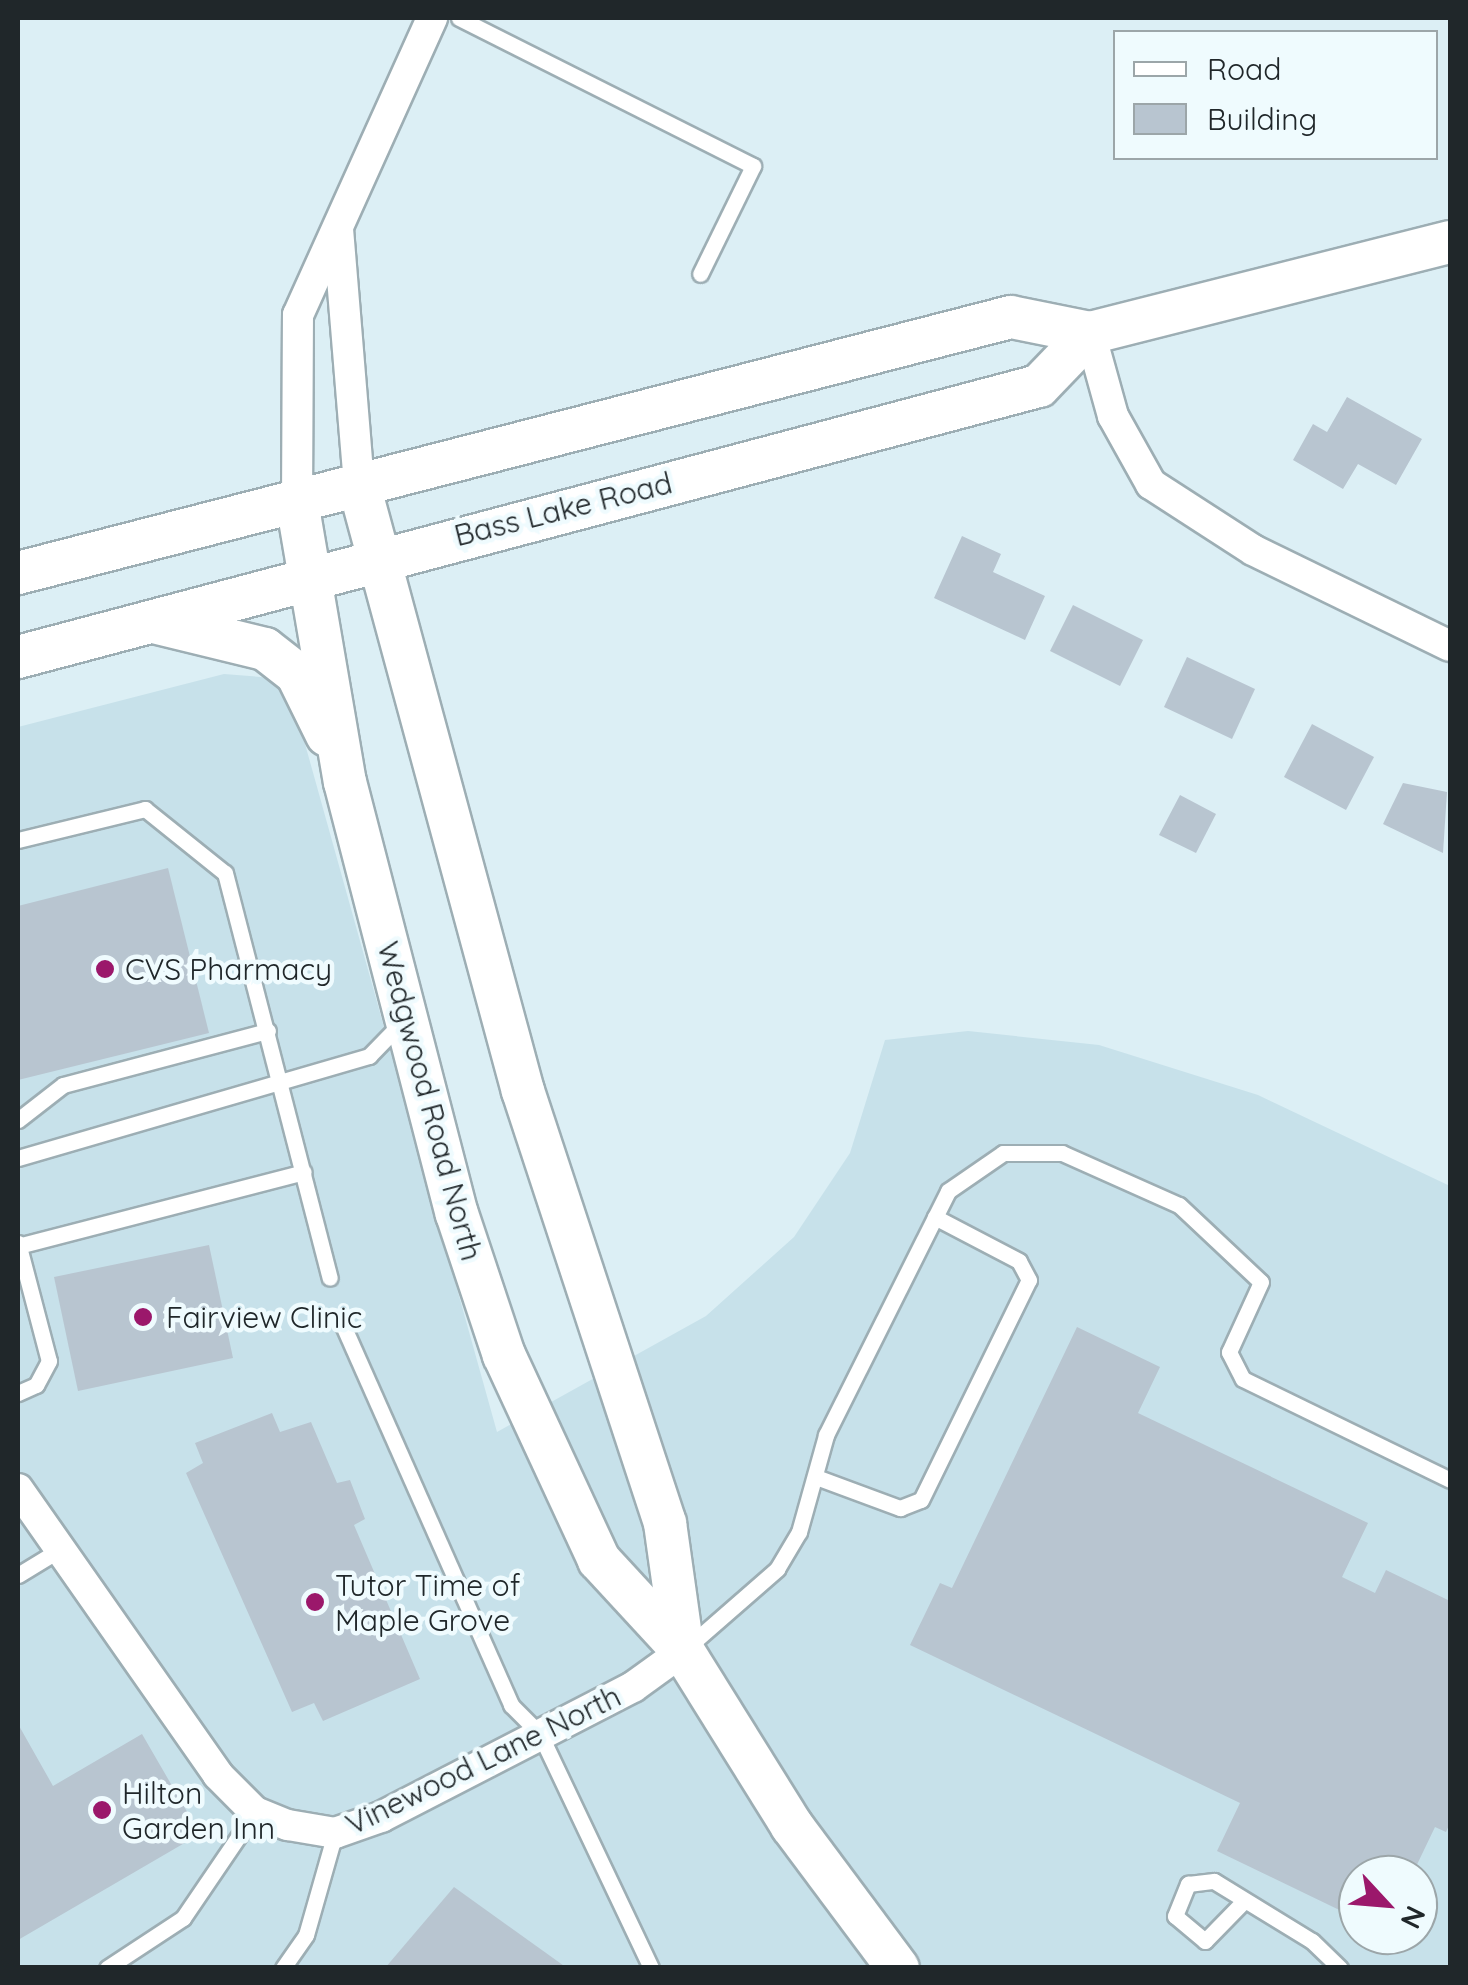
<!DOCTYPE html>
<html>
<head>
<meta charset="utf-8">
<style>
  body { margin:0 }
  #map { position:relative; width:1468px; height:1985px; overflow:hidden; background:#dceff5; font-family:Quicksand,sans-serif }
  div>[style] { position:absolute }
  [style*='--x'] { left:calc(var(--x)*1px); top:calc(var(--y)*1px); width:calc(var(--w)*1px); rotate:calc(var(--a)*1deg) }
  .built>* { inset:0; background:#c7e1ea }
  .building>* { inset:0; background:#b8c5d0 }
  .roads { filter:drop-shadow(2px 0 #9daeb4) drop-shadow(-2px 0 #9daeb4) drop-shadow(0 2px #9daeb4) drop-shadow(0 -2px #9daeb4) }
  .lane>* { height:15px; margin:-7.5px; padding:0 7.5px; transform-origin:7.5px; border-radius:7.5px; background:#fff }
  .street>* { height:30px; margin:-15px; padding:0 15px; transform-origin:15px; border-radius:15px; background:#fff }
  .secondary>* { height:42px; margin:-21px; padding:0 21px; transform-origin:21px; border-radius:21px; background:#fff }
  .dots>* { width:28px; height:28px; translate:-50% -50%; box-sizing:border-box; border:5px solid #effbfe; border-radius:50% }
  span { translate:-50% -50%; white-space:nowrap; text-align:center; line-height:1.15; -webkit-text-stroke:9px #effbfe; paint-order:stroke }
  .street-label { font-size:30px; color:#20272a }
  .poi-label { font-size:30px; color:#20272a }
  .left { translate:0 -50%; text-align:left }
  .frame { position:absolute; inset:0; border:20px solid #20272a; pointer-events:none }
  .legend { position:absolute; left:1113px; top:30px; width:325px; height:130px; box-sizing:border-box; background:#effbfe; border:2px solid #9ca6a9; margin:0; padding:12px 18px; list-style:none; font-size:30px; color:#20272a }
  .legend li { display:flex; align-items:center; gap:20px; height:50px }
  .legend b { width:50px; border:2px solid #9ca6a9 }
  .north { position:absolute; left:1338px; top:1855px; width:100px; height:100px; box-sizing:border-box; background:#effbfe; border:2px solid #9ca6a9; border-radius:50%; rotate:116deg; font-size:28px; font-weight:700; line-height:40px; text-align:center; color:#20272a }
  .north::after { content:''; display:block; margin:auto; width:35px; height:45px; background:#9b186b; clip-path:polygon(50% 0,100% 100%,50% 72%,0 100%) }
</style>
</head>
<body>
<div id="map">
  <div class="built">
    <i style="clip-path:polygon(evenodd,224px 674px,273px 678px,295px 708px,497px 1432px,706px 1316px,794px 1237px,850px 1153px,885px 1040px,968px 1031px,1099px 1045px,1258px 1095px,1450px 1186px,1450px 1967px,18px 1968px,18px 727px,224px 674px,1358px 1875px,1418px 1875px,1418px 1935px,1358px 1935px,1358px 1875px)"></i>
  </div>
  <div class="building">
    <i style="clip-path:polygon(1347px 397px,1422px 439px,1396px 485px,1358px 464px,1343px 489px,1293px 460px,1313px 424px,1327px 432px)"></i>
    <i style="clip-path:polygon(962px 536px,1001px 554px,993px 572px,1045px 596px,1025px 640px,934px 598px)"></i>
    <i style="clip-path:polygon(1073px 605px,1143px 640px,1120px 686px,1050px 651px)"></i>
    <i style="clip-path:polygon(1187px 657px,1255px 689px,1232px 739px,1164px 707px)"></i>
    <i style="clip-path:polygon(1312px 724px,1374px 757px,1346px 810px,1284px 777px)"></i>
    <i style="clip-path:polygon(1403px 783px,1447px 792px,1443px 853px,1383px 824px)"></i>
    <i style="clip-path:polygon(1180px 795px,1216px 814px,1196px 853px,1159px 835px)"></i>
    <i style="clip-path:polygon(168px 868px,209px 1033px,18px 1080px,18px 906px)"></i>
    <i style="clip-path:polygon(209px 1245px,233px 1358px,78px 1391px,54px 1277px)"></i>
    <i style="clip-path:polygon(1077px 1327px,1160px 1367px,1138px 1413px,1368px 1523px,1342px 1577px,1375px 1593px,1386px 1570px,1450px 1601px,1450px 1823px,1446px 1832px,1435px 1827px,1412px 1875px,1358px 1875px,1358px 1919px,1217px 1851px,1240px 1803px,910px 1645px,940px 1583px,952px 1588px)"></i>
    <i style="clip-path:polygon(272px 1413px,280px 1432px,311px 1422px,337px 1483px,350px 1480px,365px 1519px,354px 1525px,420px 1679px,323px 1721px,314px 1703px,292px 1712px,186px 1473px,203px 1463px,195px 1443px)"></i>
    <i style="clip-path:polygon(18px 1724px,53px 1786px,142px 1734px,200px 1834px,18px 1940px)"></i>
    <i style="clip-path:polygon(454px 1887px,567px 1968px,385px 1968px)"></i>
  </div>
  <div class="roads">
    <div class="lane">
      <i style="--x:459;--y:18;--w:329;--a:26.7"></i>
      <i style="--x:753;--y:166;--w:120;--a:116.1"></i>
      <i style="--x:18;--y:840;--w:131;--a:-13.7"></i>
      <i style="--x:145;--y:809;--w:102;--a:38.7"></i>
      <i style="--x:225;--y:873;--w:418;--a:75.5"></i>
      <i style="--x:18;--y:1120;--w:57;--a:-37.9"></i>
      <i style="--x:63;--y:1085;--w:212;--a:-14.8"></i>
      <i style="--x:18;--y:1158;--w:366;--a:-16.2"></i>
      <i style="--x:369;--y:1056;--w:49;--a:-45.8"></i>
      <i style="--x:18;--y:1243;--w:122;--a:75.3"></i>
      <i style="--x:49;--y:1361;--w:27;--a:118"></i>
      <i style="--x:36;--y:1385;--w:20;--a:156"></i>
      <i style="--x:18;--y:1246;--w:295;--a:-14.5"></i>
      <i style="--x:342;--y:1323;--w:418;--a:66.1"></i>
      <i style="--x:511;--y:1705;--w:41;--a:45"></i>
      <i style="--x:540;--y:1734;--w:259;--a:64.6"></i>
      <i style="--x:816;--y:1477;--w:90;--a:20.3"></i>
      <i style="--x:900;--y:1508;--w:22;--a:-21"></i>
      <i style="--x:921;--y:1500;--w:245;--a:-63.9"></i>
      <i style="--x:1029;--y:1280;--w:21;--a:-118"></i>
      <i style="--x:1019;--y:1261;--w:95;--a:-152.4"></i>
      <i style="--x:18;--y:1575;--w:48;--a:-31.4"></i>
      <i style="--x:690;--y:1645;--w:116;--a:-41.1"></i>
      <i style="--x:777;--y:1569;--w:43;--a:-59.3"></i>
      <i style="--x:799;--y:1532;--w:101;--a:-74.4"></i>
      <i style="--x:826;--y:1435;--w:273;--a:-63.4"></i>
      <i style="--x:948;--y:1191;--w:67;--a:-34.6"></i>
      <i style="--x:1003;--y:1153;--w:59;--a:0"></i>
      <i style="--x:1062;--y:1153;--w:128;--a:24"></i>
      <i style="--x:1179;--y:1205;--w:112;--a:43.2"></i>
      <i style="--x:1261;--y:1282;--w:77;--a:114.6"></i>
      <i style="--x:1229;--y:1352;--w:30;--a:63"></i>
      <i style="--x:1243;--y:1379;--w:230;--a:26"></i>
      <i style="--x:1244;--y:1901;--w:56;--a:134.3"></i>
      <i style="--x:1205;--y:1941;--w:39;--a:-140"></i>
      <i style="--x:1175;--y:1916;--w:35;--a:-68"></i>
      <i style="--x:1188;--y:1884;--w:26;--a:-7"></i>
      <i style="--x:1214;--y:1881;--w:115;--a:31.5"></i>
      <i style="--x:1312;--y:1941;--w:39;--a:44"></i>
      <i style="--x:107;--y:1968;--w:91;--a:-33.3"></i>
      <i style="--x:183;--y:1918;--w:128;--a:-55.8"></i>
      <i style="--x:283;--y:1968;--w:40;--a:-55.1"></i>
      <i style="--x:306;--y:1935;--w:106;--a:-74.1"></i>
    </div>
    <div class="street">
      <i style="--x:338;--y:229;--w:257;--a:85.3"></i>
      <i style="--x:1090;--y:333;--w:86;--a:74.5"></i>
      <i style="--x:1113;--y:416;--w:78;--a:60.8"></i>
      <i style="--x:1151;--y:484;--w:121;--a:32.9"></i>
      <i style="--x:1253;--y:550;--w:219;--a:26"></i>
      <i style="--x:297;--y:502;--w:187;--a:-89.7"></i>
      <i style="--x:298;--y:315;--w:326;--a:-65.7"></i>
      <i style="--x:18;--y:1489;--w:349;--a:55"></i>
      <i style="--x:218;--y:1775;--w:52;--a:45"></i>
      <i style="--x:255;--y:1812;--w:35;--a:22"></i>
      <i style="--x:288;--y:1825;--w:48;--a:9.7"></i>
      <i style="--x:335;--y:1833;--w:49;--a:-19.2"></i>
      <i style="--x:381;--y:1817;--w:284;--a:-27.3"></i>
      <i style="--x:633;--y:1687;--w:62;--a:-35.8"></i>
    </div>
    <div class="secondary">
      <i style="--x:359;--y:485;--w:628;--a:74.86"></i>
      <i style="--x:523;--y:1091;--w:455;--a:71.8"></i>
      <i style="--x:665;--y:1523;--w:129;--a:82"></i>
      <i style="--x:297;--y:502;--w:284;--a:80.3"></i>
      <i style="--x:345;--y:782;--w:446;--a:75.5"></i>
      <i style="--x:457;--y:1214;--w:149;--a:71.6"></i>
      <i style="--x:504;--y:1355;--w:226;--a:65.1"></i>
      <i style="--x:599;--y:1560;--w:124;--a:47.3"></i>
      <i style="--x:683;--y:1651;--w:206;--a:58.1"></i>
      <i style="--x:792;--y:1826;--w:177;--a:53.3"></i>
      <i style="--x:18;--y:573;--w:1025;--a:-14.46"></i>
      <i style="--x:1011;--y:317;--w:81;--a:11.4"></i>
      <i style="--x:1090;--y:333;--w:371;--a:-14.2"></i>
      <i style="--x:154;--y:622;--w:114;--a:13.7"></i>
      <i style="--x:265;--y:649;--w:41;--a:38"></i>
      <i style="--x:297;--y:674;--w:68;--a:63.8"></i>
      <i style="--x:18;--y:657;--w:1056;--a:-14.87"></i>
      <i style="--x:1039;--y:386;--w:74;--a:-46.1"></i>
    </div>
  </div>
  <div class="dots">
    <i style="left:105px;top:969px;background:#9b186b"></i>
    <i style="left:143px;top:1317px;background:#9b186b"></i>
    <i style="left:315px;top:1602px;background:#9b186b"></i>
    <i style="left:102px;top:1810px;background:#9b186b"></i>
  </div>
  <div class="street-label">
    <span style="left:563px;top:509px;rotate:-14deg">Bass Lake Road</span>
    <span style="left:430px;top:1101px;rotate:75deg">Wedgwood Road North</span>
    <span style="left:483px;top:1760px;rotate:-26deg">Vinewood Lane North</span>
  </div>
  <div class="poi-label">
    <span class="left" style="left:125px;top:969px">CVS Pharmacy</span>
    <span class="left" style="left:166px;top:1317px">Fairview Clinic</span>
    <span class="left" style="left:335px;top:1602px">Tutor Time of<br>Maple Grove</span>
    <span class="left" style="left:122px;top:1810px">Hilton<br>Garden Inn</span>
  </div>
  <div class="frame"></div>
  <ul class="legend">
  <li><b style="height:12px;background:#fff"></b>Road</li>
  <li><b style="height:28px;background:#b8c5d0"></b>Building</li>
  </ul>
  <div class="north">N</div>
</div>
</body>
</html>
